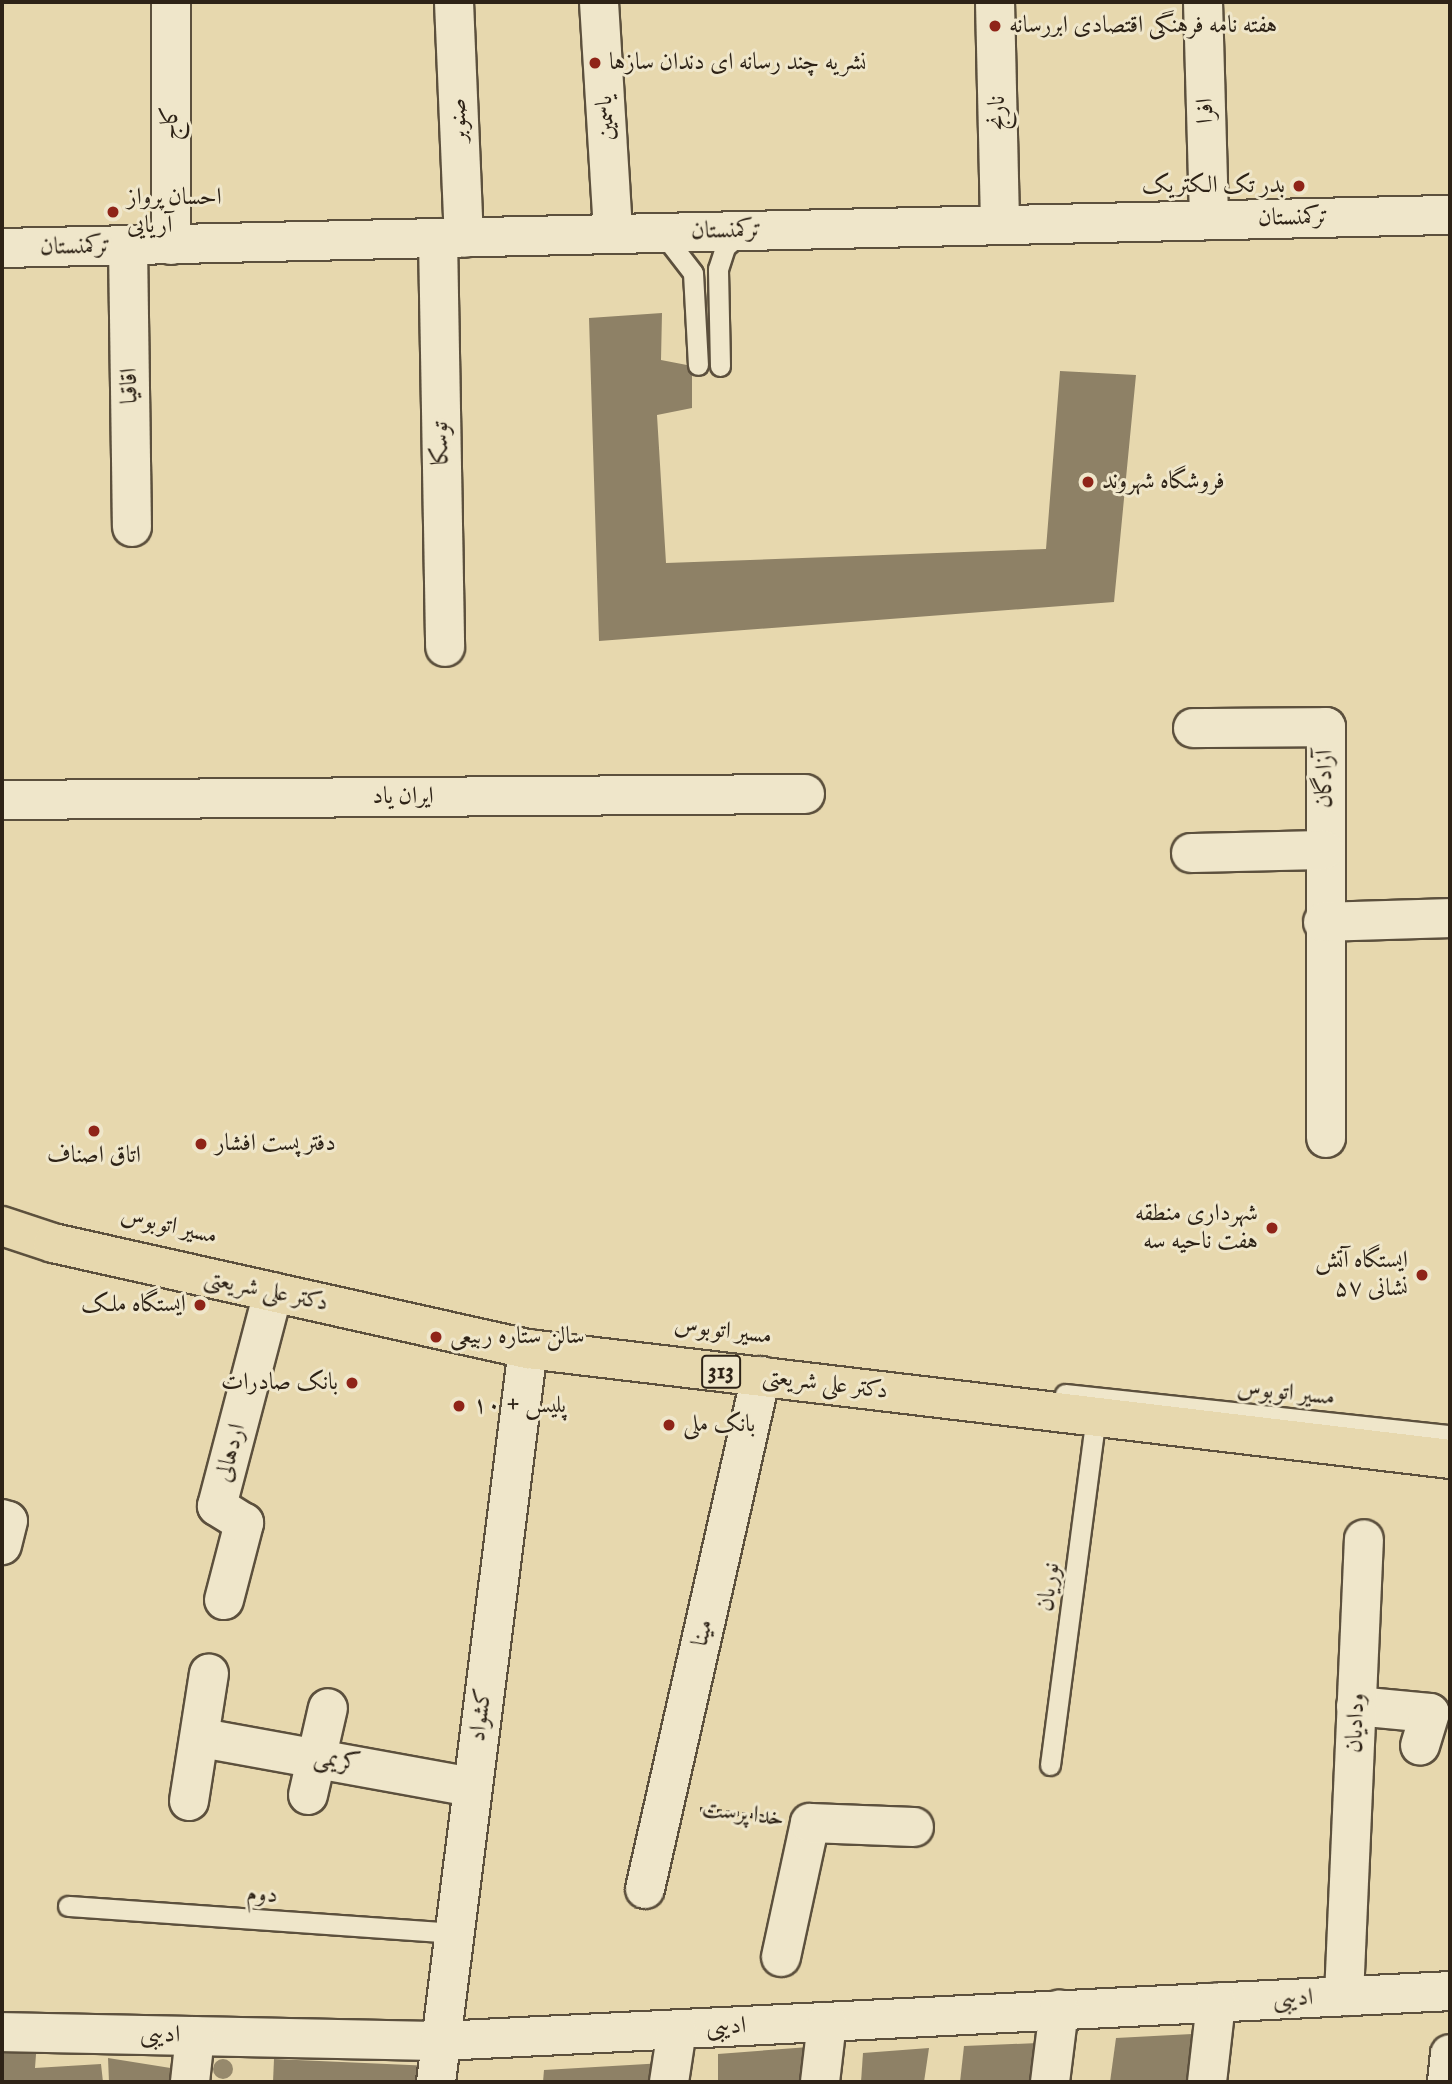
<!DOCTYPE html>
<html>
<head>
<meta charset="utf-8">
<style>
  body { margin:0 }
  #map { position:relative; width:1452px; height:2084px; overflow:hidden; background:#e7d8ae; font-family:"IM FELL English",Amiri,serif }
  div>[style] { position:absolute }
  [style*='--x'] { left:calc(var(--x)*1px); top:calc(var(--y)*1px); width:calc(var(--w)*1px); rotate:calc(var(--a)*1deg) }
  .building>* { inset:0; background:#8e8166 }
  .path>* { height:4.5px; margin-top:-2.25px; transform-origin:0; background:repeating-linear-gradient(90deg,#2e2317 0 5px,transparent 0 8.5px) }
  .roads { filter:drop-shadow(2px 0 #5c503d) drop-shadow(-2px 0 #5c503d) drop-shadow(0 2px #5c503d) drop-shadow(0 -2px #5c503d) }
  .service>* { height:19px; margin:-9.5px; padding:0 9.5px; transform-origin:9.5px; border-radius:9.5px; background:#efe6ca }
  .minor>* { height:38px; margin:-19px; padding:0 19px; transform-origin:19px; border-radius:19px; background:#efe6ca }
  .primary>* { height:38px; margin:-19px; padding:0 19px; transform-origin:19px; border-radius:19px; background:#e7d8ae }
  .trees>* { width:20px; height:20px; margin:-10px; border-radius:50%; background:#96896c }
  .dots>* { width:19px; height:19px; translate:-50% -50%; box-sizing:border-box; border:4px solid #efe6ca; border-radius:50% }
  span { translate:-50% -50%; white-space:nowrap; text-align:center; line-height:1.15; -webkit-text-stroke:6px #efe6ca; paint-order:stroke }
  .shield-label span { padding:2px 5px; background:#efe6ca; border:2px solid; border-radius:5px; -webkit-text-stroke-width:0 }
  .shield-label { font-size:23px; color:#2e2317; font-weight:700 }
  .poi-label { font-size:24px; color:#2e2317 }
  .left { translate:0 -50%; text-align:left }
  .right { translate:-100% -50%; text-align:right }
  .street-label { font-size:24px; color:#2e2317 }
  .frame { position:absolute; inset:0; border:4px solid #2e2317; pointer-events:none }
</style>
</head>
<body>
<div id="map">
  <div class="building">
    <i style="clip-path:polygon(662px 313px,661px 360px,692px 366px,692px 408px,657px 415px,666px 563px,1046px 549px,1060px 371px,1136px 375px,1114px 602px,599px 641px,589px 318px)"></i>
    <i style="clip-path:polygon(1192px 2034px,1206px 2051px,1203px 2082px,1110px 2082px,1116px 2038px)"></i>
    <i style="clip-path:polygon(2px 2039px,37px 2041px,35px 2068px,101px 2064px,103px 2082px,2px 2082px)"></i>
    <i style="clip-path:polygon(1038px 2043px,1034px 2082px,960px 2082px,964px 2046px)"></i>
    <i style="clip-path:polygon(809px 2047px,807px 2082px,718px 2082px,718px 2054px)"></i>
    <i style="clip-path:polygon(929px 2048px,924px 2082px,861px 2082px,863px 2053px)"></i>
    <i style="clip-path:polygon(108px 2058px,183px 2070px,182px 2082px,109px 2082px)"></i>
    <i style="clip-path:polygon(274px 2059px,432px 2066px,430px 2082px,273px 2082px)"></i>
    <i style="clip-path:polygon(664px 2063px,661px 2082px,543px 2082px,544px 2070px)"></i>
  </div>
  <div class="path">
    <i style="--x:700;--y:1809;--w:76;--a:6.8"></i>
  </div>
  <div class="roads">
    <div class="service">
      <i style="--x:663;--y:234;--w:49;--a:52.4"></i>
      <i style="--x:693;--y:273;--w:92;--a:86.9"></i>
      <i style="--x:720;--y:366;--w:97;--a:-91.2"></i>
      <i style="--x:718;--y:269;--w:23;--a:-72"></i>
      <i style="--x:725;--y:247;--w:20;--a:-41"></i>
      <i style="--x:1065;--y:1394;--w:387;--a:6.1"></i>
      <i style="--x:1050;--y:1765;--w:352;--a:-82.5"></i>
      <i style="--x:68;--y:1906;--w:386;--a:4"></i>
    </div>
    <div class="minor">
      <i style="--x:454;--y:2;--w:236;--a:87.6"></i>
      <i style="--x:599;--y:2;--w:232;--a:86.5"></i>
      <i style="--x:995;--y:2;--w:223;--a:88.7"></i>
      <i style="--x:1203;--y:2;--w:218;--a:88.4"></i>
      <i style="--x:438;--y:238;--w:409;--a:89"></i>
      <i style="--x:128;--y:245;--w:282;--a:89.2"></i>
      <i style="--x:171;--y:245;--w:243;--a:-90"></i>
      <i style="--x:2;--y:248;--w:1448;--a:-1.31"></i>
      <i style="--x:1193;--y:728;--w:133;--a:-0.4"></i>
      <i style="--x:1326;--y:727;--w:411;--a:90"></i>
      <i style="--x:2;--y:800;--w:803;--a:-0.43"></i>
      <i style="--x:1191;--y:853;--w:133;--a:-1.3"></i>
      <i style="--x:1323;--y:922;--w:127;--a:-1.8"></i>
      <i style="--x:2;--y:1519;--w:6;--a:18"></i>
      <i style="--x:8;--y:1521;--w:25;--a:104"></i>
      <i style="--x:224;--y:1600;--w:80;--a:-75.4"></i>
      <i style="--x:244;--y:1523;--w:32;--a:-148"></i>
      <i style="--x:217;--y:1506;--w:221;--a:-75.3"></i>
      <i style="--x:1356;--y:1706;--w:74;--a:5.4"></i>
      <i style="--x:1430;--y:1713;--w:34;--a:107"></i>
      <i style="--x:202;--y:1738;--w:274;--a:10.3"></i>
      <i style="--x:308;--y:1795;--w:89;--a:-77.1"></i>
      <i style="--x:189;--y:1801;--w:129;--a:-81.1"></i>
      <i style="--x:645;--y:1889;--w:526;--a:-77.26"></i>
      <i style="--x:781;--y:1957;--w:137;--a:-77.8"></i>
      <i style="--x:810;--y:1823;--w:104;--a:2.2"></i>
      <i style="--x:1344;--y:1996;--w:457;--a:-87.5"></i>
      <i style="--x:2;--y:2032;--w:438;--a:1.2"></i>
      <i style="--x:440;--y:2041;--w:1011;--a:-2.83"></i>
      <i style="--x:190;--y:2082;--w:46;--a:-83.8"></i>
      <i style="--x:436;--y:2082;--w:739;--a:-82.85"></i>
      <i style="--x:669;--y:2082;--w:53;--a:-81.3"></i>
      <i style="--x:820;--y:2082;--w:60;--a:-83.3"></i>
      <i style="--x:1050;--y:2082;--w:73;--a:-82.9"></i>
      <i style="--x:1207;--y:2082;--w:80;--a:-83.5"></i>
      <i style="--x:1447;--y:2082;--w:28;--a:-84"></i>
    </div>
    <div class="primary">
      <i style="--x:2;--y:1226;--w:54;--a:18.4"></i>
      <i style="--x:53;--y:1243;--w:487;--a:12.6"></i>
      <i style="--x:528;--y:1349;--w:929;--a:6.8"></i>
    </div>
  </div>
  <div class="trees">
    <i style="left:223px;top:2069px"></i>
  </div>
  <div class="dots">
    <i style="left:995px;top:26px;background:#8f2418"></i>
    <i style="left:595px;top:63px;background:#8f2418"></i>
    <i style="left:1299px;top:186px;background:#8f2418"></i>
    <i style="left:113px;top:212px;background:#8f2418"></i>
    <i style="left:1088px;top:482px;background:#8f2418"></i>
    <i style="left:94px;top:1131px;background:#8f2418"></i>
    <i style="left:201px;top:1144px;background:#8f2418"></i>
    <i style="left:1272px;top:1228px;background:#8f2418"></i>
    <i style="left:1422px;top:1275px;background:#8f2418"></i>
    <i style="left:200px;top:1305px;background:#8f2418"></i>
    <i style="left:436px;top:1337px;background:#8f2418"></i>
    <i style="left:352px;top:1383px;background:#8f2418"></i>
    <i style="left:459px;top:1406px;background:#8f2418"></i>
    <i style="left:669px;top:1425px;background:#8f2418"></i>
  </div>
  <div class="shield-label">
    <span style="left:721px;top:1372px">313</span>
  </div>
  <div class="poi-label">
    <span class="left" style="left:1009px;top:26px">هفته نامه فرهنگی اقتصادی ابررسانه</span>
    <span class="left" style="left:609px;top:63px">نشریه چند رسانه ای دندان سازها</span>
    <span class="right" style="left:1285px;top:186px">بدر تک الکتریک</span>
    <span class="left" style="left:127px;top:212px">احسان پرواز<br>آریایی</span>
    <span class="left" style="left:1102px;top:482px">فروشگاه شهروند</span>
    <span class="left" style="left:215px;top:1144px">دفتر پست افشار</span>
    <span style="left:94px;top:1156px">اتاق اصناف</span>
    <span class="right" style="left:1258px;top:1228px">شهرداری منطقه<br>هفت ناحیه سه</span>
    <span class="right" style="left:1408px;top:1275px">ایستگاه آتش<br>نشانی ۵۷</span>
    <span class="right" style="left:186px;top:1305px">ایستگاه ملک</span>
    <span class="left" style="left:450px;top:1337px">سالن ستاره ربیعی</span>
    <span class="right" style="left:338px;top:1383px">بانک صادرات</span>
    <span class="left" style="left:473px;top:1406px">پلیس + ۱۰</span>
    <span class="left" style="left:683px;top:1425px">بانک ملی</span>
  </div>
  <div class="street-label">
    <span style="left:1206px;top:111px;rotate:-91deg">افرا</span>
    <span style="left:998px;top:113px;rotate:-91deg">نارنج</span>
    <span style="left:606px;top:118px;rotate:-93deg">یاسمین</span>
    <span style="left:459px;top:120px;rotate:-92deg">صنوبر</span>
    <span style="left:171px;top:123px;rotate:-90deg">کاج</span>
    <span style="left:1293px;top:218px;rotate:-1deg">ترکمنستان</span>
    <span style="left:726px;top:231px;rotate:-1deg">ترکمنستان</span>
    <span style="left:75px;top:247px;rotate:-1deg">ترکمنستان</span>
    <span style="left:130px;top:386px;rotate:-91deg">اقاقیا</span>
    <span style="left:441px;top:443px;rotate:-91deg">توسکا</span>
    <span style="left:1325px;top:779px;rotate:-89deg">آزادگان</span>
    <span style="left:403px;top:797px">ایران یاد</span>
    <span style="left:169px;top:1226px;rotate:13deg">مسیر اتوبوس</span>
    <span style="left:266px;top:1291px;rotate:12deg">دکتر علی شریعتی</span>
    <span style="left:723px;top:1331px;rotate:7deg">مسیر اتوبوس</span>
    <span style="left:825px;top:1384px;rotate:7deg">دکتر علی شریعتی</span>
    <span style="left:1286px;top:1393px;rotate:6deg">مسیر اتوبوس</span>
    <span style="left:231px;top:1453px;rotate:-75deg">اردهالی</span>
    <span style="left:1049px;top:1587px;rotate:-82deg">نوریان</span>
    <span style="left:703px;top:1633px;rotate:-77deg">مینا</span>
    <span style="left:481px;top:1715px;rotate:-83deg">کشواد</span>
    <span style="left:1356px;top:1723px;rotate:-87deg">ودادیان</span>
    <span style="left:337px;top:1761px;rotate:10deg">کریمی</span>
    <span style="left:743px;top:1814px;rotate:7deg">خدا پرست</span>
    <span style="left:262px;top:1895px;rotate:4deg">دوم</span>
    <span style="left:1293px;top:1999px;rotate:-3deg">ادیبی</span>
    <span style="left:726px;top:2027px;rotate:-3deg">ادیبی</span>
    <span style="left:160px;top:2035px;rotate:1deg">ادیبی</span>
  </div>
  <div class="frame"></div>
</div>
</body>
</html>
